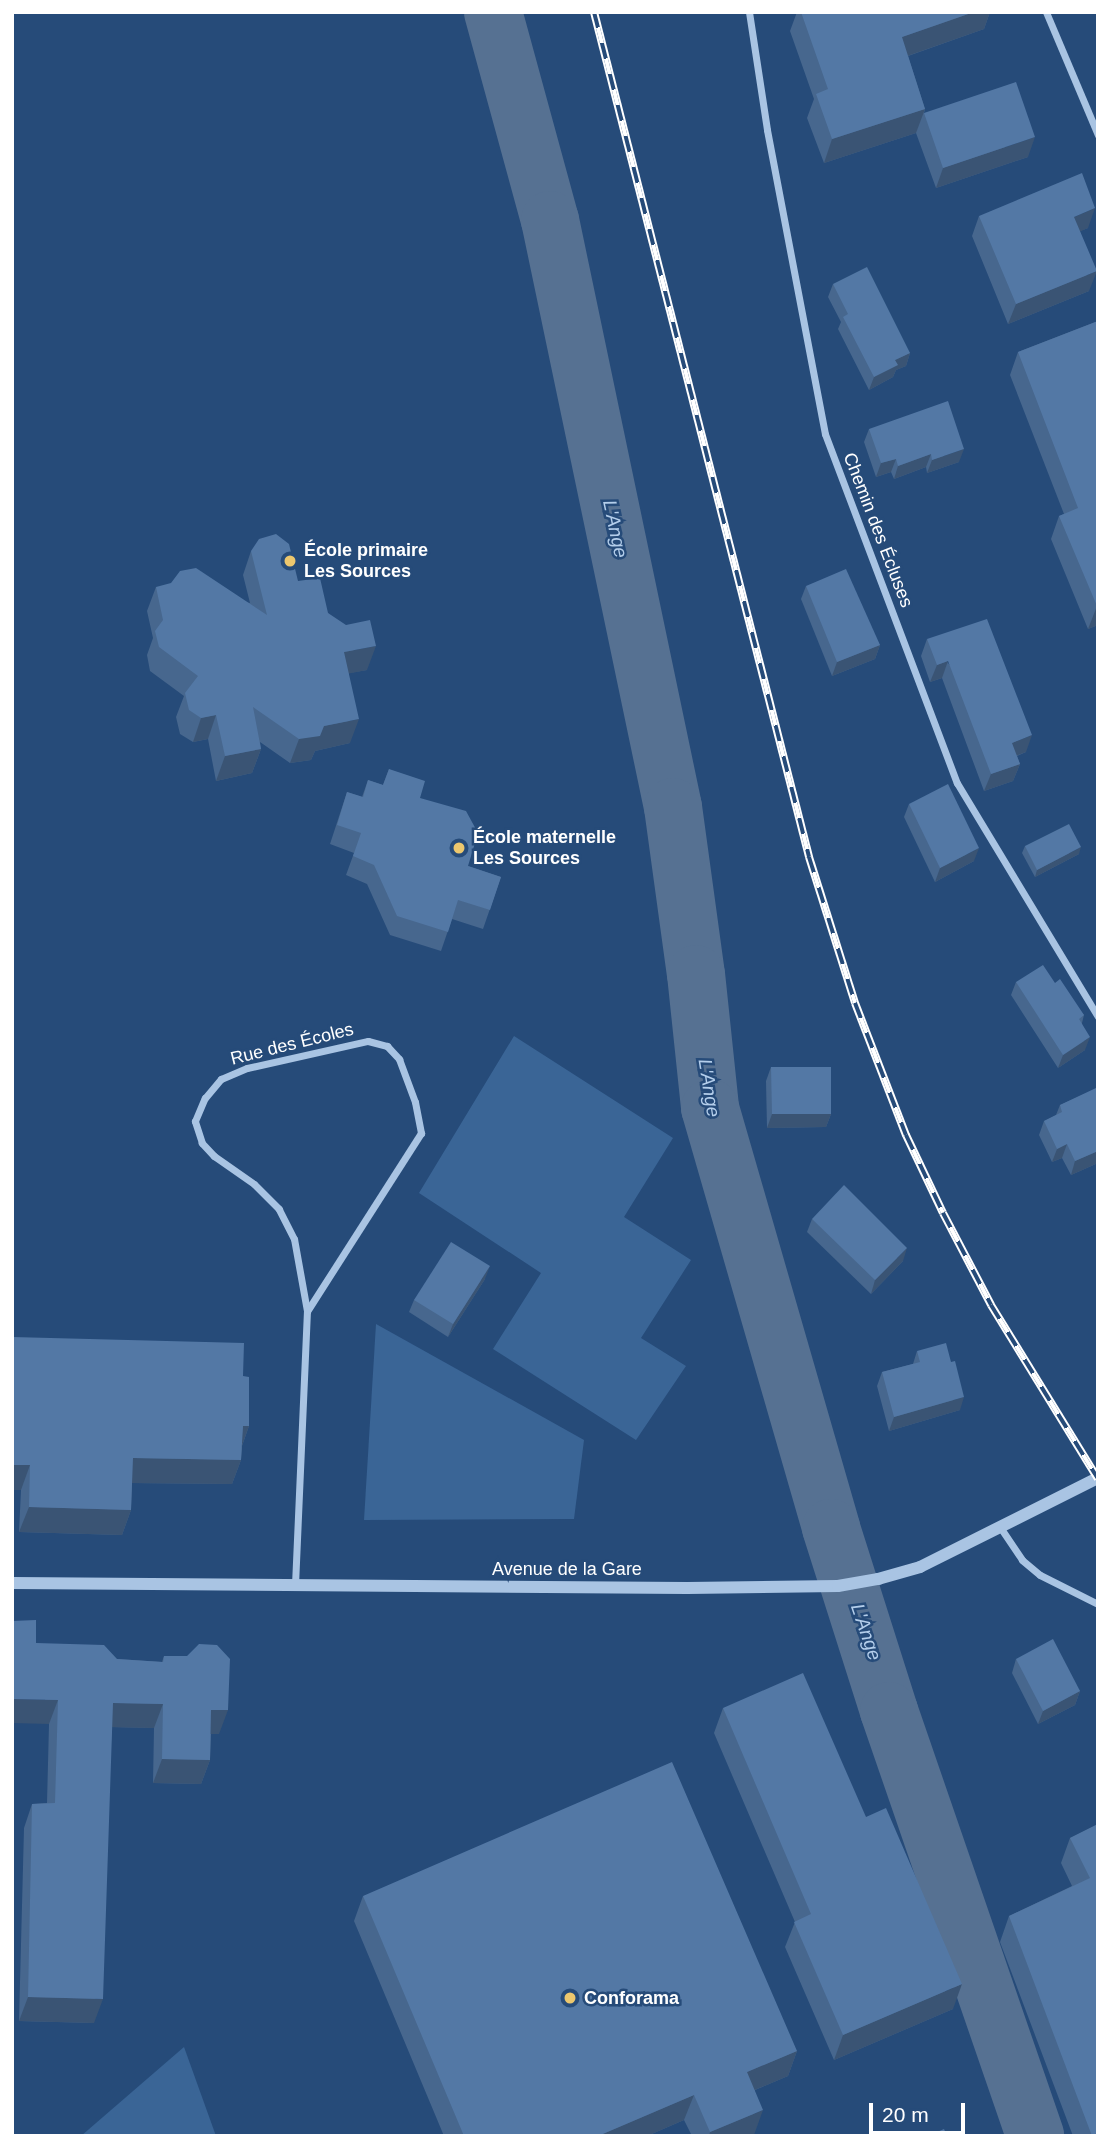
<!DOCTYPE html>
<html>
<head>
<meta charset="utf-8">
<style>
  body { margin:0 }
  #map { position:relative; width:1110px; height:2148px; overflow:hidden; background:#264b79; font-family:Helvetica,sans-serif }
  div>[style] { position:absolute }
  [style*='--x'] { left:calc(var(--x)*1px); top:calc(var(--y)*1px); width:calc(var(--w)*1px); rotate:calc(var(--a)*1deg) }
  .green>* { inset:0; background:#3a6596 }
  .river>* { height:58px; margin:-29px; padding:0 29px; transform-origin:29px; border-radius:29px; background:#567192 }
  .minor>* { height:7px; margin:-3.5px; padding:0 3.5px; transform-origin:3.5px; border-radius:3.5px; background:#a9c4e3 }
  .tertiary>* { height:12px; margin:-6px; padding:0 6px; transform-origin:6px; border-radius:6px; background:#a9c4e3 }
  .rail>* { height:8px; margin-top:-4px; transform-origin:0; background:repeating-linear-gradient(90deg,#264b79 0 16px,#fff 0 32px); box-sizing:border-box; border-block:2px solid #fff }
  .wall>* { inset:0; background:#47678e }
  .shaded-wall>* { inset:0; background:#3a5474 }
  .building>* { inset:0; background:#5378a5 }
  .dots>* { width:19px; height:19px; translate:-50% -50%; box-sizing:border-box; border:4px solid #264b79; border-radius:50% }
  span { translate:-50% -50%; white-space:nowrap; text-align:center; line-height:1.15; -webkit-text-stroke:5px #264b79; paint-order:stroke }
  .street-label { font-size:18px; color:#fff }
  .poi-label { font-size:18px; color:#fff; font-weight:700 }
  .left { translate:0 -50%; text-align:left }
  .water-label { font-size:19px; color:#b4ceeb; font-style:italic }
  .frame { position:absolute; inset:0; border:14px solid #fff; pointer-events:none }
  .scale { position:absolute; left:869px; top:2103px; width:96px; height:32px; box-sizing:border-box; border:4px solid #fff; border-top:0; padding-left:9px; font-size:21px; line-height:24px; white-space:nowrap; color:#fff; -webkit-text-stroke:5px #264b79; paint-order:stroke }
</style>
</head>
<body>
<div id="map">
  <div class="green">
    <i style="clip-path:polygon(514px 1036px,673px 1138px,624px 1217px,691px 1260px,641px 1338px,686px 1366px,636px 1440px,493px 1349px,541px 1273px,419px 1193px)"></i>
    <i style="clip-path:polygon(376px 1324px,584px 1440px,574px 1519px,364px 1520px)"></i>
    <i style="clip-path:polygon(184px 2047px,216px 2136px,81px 2136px)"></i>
  </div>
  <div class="river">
    <i style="--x:493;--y:12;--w:216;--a:74.7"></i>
    <i style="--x:550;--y:220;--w:600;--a:78.17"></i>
    <i style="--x:673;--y:807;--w:169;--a:82.2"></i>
    <i style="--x:696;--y:974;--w:135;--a:84"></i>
    <i style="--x:710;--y:1108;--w:437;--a:73.9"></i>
    <i style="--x:831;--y:1528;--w:192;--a:72.4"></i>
    <i style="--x:889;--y:1711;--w:449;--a:71"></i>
  </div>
  <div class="minor">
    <i style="--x:749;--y:12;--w:119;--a:81.3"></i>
    <i style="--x:767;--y:130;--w:309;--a:79.2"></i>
    <i style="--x:825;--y:434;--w:373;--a:69.3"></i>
    <i style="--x:957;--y:783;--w:273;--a:58.9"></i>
    <i style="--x:1046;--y:12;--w:134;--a:67.1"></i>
    <i style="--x:1000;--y:1527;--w:40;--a:56"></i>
    <i style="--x:1022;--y:1560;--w:23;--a:40"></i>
    <i style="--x:1040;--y:1575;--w:65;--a:26.6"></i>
    <i style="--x:295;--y:1585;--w:274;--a:-87.5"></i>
    <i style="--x:307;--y:1311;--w:73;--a:-100.2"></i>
    <i style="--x:294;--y:1239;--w:34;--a:-117"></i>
    <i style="--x:279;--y:1209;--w:35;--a:-135"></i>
    <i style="--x:254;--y:1184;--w:49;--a:-145"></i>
    <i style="--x:214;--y:1156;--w:18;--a:-133"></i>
    <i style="--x:202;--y:1143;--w:23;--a:-108"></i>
    <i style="--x:195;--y:1121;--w:25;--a:-67"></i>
    <i style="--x:205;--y:1098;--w:25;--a:-50"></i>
    <i style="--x:221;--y:1079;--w:28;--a:-23"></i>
    <i style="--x:247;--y:1068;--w:124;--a:-12.6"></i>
    <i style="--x:368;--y:1041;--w:20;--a:15"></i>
    <i style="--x:387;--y:1046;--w:18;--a:47"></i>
    <i style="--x:399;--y:1059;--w:46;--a:69.6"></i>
    <i style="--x:415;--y:1102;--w:32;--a:79"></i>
    <i style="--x:421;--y:1133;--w:211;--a:122.6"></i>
  </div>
  <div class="tertiary">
    <i style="--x:12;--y:1583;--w:675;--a:0.42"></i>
    <i style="--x:687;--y:1588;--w:151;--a:-0.8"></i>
    <i style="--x:838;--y:1586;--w:41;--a:-9.9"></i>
    <i style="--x:878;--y:1579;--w:44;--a:-15.9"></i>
    <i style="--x:920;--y:1567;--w:199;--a:-26.6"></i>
  </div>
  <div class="rail">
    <i style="--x:594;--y:12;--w:872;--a:75.72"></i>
    <i style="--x:809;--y:857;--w:153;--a:72.5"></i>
    <i style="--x:855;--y:1003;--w:142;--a:68.9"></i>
    <i style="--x:906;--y:1135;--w:86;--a:64.6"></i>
    <i style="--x:943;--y:1213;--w:104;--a:62.4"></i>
    <i style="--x:991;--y:1305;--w:204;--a:58.4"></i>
  </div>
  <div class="wall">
    <i style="clip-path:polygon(797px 12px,990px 12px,984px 29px,908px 56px,925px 109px,924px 113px,1028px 157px,936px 188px,916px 133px,824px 163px,807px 118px,814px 99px,790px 31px)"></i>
    <i style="clip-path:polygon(979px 216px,1088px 228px,1080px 231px,1089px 291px,1008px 324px,972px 236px)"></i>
    <i style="clip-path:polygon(833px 284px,910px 353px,906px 366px,896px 370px,893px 377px,869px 390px,838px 329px,841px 322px,828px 297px)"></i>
    <i style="clip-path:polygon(1098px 321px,1098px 625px,1088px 629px,1051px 539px,1059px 516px,1064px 514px,1010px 375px,1018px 352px)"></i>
    <i style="clip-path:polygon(869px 429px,959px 462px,927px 473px,926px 467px,894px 479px,891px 472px,876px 477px,864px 442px)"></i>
    <i style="clip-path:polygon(251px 551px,298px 581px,328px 613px,367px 670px,349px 673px,350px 743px,315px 751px,311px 760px,290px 763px,260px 742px,261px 749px,252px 773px,216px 781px,208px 739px,193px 742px,180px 734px,176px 717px,184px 696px,150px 671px,147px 655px,153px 638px,147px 611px,156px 587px,250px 603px,243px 575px)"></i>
    <i style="clip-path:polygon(806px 586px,880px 645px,875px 659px,832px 676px,801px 599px)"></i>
    <i style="clip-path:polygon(927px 639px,1026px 752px,1017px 756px,1020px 764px,1013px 781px,984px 791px,942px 678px,930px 682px,921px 656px)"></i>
    <i style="clip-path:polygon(389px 769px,420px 798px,468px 866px,501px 877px,483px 929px,452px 919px,441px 951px,390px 935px,367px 884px,346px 875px,354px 853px,330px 844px,347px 792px,362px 797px,368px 780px,383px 785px)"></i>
    <i style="clip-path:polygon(909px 804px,974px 861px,935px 882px,904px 817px)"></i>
    <i style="clip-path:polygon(1025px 846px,1079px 854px,1035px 877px,1022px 853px)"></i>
    <i style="clip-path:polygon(1016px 982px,1055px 983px,1084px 1015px,1082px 1023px,1085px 1050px,1058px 1068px,1011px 995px)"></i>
    <i style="clip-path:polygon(771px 1067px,831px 1114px,826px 1127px,767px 1128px,766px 1081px)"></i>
    <i style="clip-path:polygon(1098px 1088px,1098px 1163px,1071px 1175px,1062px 1158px,1052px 1162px,1039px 1135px,1044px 1121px,1056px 1115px,1060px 1105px)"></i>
    <i style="clip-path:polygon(812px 1219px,903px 1261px,871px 1294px,807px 1232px)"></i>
    <i style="clip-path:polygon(485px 1279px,448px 1337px,409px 1312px,414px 1300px)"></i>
    <i style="clip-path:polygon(12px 1337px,243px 1376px,249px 1426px,242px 1446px,241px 1460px,232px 1484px,132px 1483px,131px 1510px,122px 1535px,19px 1532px,21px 1490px)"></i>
    <i style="clip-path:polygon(917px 1351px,960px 1410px,889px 1431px,877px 1386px,882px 1372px,913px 1364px)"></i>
    <i style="clip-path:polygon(36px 1643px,117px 1659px,162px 1662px,164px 1656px,219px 1734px,211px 1734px,210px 1760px,201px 1784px,153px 1783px,154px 1728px,112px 1727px,94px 2023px,19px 2021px,24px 1828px,32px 1804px,47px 1803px,49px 1724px)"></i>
    <i style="clip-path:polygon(1016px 1659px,1080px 1691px,1075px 1705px,1038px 1724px,1012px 1673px)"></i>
    <i style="clip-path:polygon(723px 1708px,866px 1817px,953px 2009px,834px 2060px,785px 1947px,795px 1922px,714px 1733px)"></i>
    <i style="clip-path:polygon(1098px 1824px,1098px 2136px,1073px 2136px,1000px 1942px,1009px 1916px,1072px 1886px,1061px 1863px,1070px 1838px)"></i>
    <i style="clip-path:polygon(363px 1896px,797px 2051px,788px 2076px,755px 2090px,754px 2135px,752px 2136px,692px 2136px,684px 2120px,647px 2136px,444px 2136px,354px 1921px)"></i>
  </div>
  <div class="shaded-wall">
    <i style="clip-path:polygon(974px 12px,990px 12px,984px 29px,893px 61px,902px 37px)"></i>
    <i style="clip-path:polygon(925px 109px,916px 133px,824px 163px,832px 139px)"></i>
    <i style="clip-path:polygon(1035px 137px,1028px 157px,936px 188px,943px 168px)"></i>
    <i style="clip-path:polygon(1095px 208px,1088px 228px,1067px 237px,1074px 217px)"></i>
    <i style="clip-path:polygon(1097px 271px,1089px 291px,1008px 324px,1016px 304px)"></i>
    <i style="clip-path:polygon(910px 353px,906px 366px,896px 370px,893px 377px,869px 390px,874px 377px,895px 360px)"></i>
    <i style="clip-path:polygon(964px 449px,959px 462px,927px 473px,932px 460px)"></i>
    <i style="clip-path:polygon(931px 454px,926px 467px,894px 479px,898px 466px)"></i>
    <i style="clip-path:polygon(896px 459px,891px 472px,876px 477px,881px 463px)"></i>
    <i style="clip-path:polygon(1097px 606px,1098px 606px,1098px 625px,1088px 629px)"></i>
    <i style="clip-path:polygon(880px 645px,875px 659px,832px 676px,837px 662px)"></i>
    <i style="clip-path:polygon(376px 646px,367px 670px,336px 676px,344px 652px)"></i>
    <i style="clip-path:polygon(948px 661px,942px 678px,930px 682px,937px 665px)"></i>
    <i style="clip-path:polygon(216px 715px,208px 739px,193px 742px,201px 718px)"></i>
    <i style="clip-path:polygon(359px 719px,350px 743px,315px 751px,311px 760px,290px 763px,299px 739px,324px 726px)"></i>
    <i style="clip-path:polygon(1032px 735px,1026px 752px,1005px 760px,1012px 743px)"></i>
    <i style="clip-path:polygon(261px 749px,252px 773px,216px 781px,225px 756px)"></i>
    <i style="clip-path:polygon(1020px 764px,1013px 781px,984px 791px,991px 774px)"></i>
    <i style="clip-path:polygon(1081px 847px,1079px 854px,1035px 877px,1037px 870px)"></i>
    <i style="clip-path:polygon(979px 848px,974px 861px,935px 882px,940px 868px)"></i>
    <i style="clip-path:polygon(1090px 1037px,1085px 1050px,1058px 1068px,1063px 1055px)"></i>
    <i style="clip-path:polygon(772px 1114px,831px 1114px,826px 1127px,767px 1128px)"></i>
    <i style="clip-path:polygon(1067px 1144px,1062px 1158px,1052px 1162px,1057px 1149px)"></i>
    <i style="clip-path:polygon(1098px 1151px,1098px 1163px,1071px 1175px,1075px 1161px)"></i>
    <i style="clip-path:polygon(907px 1248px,903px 1261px,871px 1294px,875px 1280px)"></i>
    <i style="clip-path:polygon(490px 1266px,485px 1279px,448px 1337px,453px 1324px)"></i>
    <i style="clip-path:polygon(964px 1397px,960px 1410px,889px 1431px,894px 1417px)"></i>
    <i style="clip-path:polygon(243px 1426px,249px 1426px,240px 1451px)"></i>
    <i style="clip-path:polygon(133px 1458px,241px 1460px,232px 1484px,124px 1483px)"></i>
    <i style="clip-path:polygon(12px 1465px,30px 1465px,21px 1490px,12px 1490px)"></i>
    <i style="clip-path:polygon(29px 1507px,131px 1510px,122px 1535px,19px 1532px)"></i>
    <i style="clip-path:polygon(1080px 1691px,1075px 1705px,1038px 1724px,1043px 1711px)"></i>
    <i style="clip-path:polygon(12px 1699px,58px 1700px,49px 1724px,12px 1723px)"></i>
    <i style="clip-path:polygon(113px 1703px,163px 1704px,154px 1728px,104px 1727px)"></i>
    <i style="clip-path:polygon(211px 1710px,228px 1710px,219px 1734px,202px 1734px)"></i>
    <i style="clip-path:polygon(162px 1759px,210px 1760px,201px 1784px,153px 1783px)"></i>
    <i style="clip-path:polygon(962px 1984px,953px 2009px,834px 2060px,843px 2035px)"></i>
    <i style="clip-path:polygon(28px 1997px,103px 1999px,94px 2023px,19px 2021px)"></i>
    <i style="clip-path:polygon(797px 2051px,788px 2076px,738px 2097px,747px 2072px)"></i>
    <i style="clip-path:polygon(694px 2095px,684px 2120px,647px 2136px,598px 2136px)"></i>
    <i style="clip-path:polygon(763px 2110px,754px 2135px,752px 2136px,709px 2136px,710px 2132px)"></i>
  </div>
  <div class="building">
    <i style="clip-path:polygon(801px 12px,974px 12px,902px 37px,925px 109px,832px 139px,816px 94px,828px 89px)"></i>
    <i style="clip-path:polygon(1016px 82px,1035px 137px,943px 168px,924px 113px)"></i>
    <i style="clip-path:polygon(1082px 173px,1095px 208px,1074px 217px,1097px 271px,1016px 304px,979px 216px)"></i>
    <i style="clip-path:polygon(867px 267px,910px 353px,895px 360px,898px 365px,874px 377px,843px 317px,848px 314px,833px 284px)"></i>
    <i style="clip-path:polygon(1098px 321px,1098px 606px,1097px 606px,1059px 516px,1078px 508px,1018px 352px)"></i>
    <i style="clip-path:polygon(948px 401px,964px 449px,932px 460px,931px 454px,898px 466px,896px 459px,881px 463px,869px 429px)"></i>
    <i style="clip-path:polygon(276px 534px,289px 544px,298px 581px,320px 578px,328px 613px,346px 625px,370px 620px,376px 646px,344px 652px,359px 719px,324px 726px,320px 736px,299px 739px,253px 707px,261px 749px,225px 756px,216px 715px,201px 718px,189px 710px,185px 693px,198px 676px,159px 647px,155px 631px,163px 620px,156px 587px,171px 583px,180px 571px,196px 568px,267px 615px,251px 551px,259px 539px)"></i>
    <i style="clip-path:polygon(846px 569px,880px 645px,837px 662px,806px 586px)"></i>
    <i style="clip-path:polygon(987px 619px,1032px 735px,1012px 743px,1020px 764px,991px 774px,948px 661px,937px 665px,927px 639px)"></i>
    <i style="clip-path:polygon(389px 769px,425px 781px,420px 798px,466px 811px,478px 833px,468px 866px,501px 877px,490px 910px,458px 900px,448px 932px,397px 916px,374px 865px,353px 856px,361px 833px,337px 825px,347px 792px,363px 797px,368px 780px,383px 785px)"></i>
    <i style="clip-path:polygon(948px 784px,979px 848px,940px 868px,909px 804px)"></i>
    <i style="clip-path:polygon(1069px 824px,1081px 847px,1037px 870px,1025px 846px)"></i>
    <i style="clip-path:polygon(1043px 965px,1055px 983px,1060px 979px,1084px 1015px,1079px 1019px,1090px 1037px,1063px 1055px,1016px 982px)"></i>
    <i style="clip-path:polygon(771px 1067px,831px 1067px,831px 1114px,772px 1114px)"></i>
    <i style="clip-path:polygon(1096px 1088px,1098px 1088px,1098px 1151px,1075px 1161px,1067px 1144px,1057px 1149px,1044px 1121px,1062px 1112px,1060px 1105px)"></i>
    <i style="clip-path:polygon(844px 1185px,907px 1248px,875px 1280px,812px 1219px)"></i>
    <i style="clip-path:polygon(451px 1242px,490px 1266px,453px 1324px,414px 1300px)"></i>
    <i style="clip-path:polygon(12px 1337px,244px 1343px,243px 1376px,249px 1377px,249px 1426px,243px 1426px,241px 1460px,133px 1458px,131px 1510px,29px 1507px,30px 1465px,12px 1465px)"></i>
    <i style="clip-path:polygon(946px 1343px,951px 1362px,955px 1361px,964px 1397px,894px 1417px,882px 1372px,920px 1362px,917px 1351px)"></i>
    <i style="clip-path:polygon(36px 1620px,36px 1643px,104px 1645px,117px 1659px,163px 1662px,164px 1656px,187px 1656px,199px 1644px,217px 1645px,230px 1659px,228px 1710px,211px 1710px,210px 1760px,162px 1759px,163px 1704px,113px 1703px,103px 1999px,28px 1997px,32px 1804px,55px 1803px,58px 1700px,12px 1699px,12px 1621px)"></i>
    <i style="clip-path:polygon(1053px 1639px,1080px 1691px,1043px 1711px,1016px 1659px)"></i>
    <i style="clip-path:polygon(803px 1673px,866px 1817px,886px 1808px,962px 1984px,843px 2035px,794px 1922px,811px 1914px,723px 1708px)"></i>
    <i style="clip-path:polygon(672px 1762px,797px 2051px,747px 2072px,763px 2110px,710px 2132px,694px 2095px,598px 2136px,464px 2136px,363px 1896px)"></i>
    <i style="clip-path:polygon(1098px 1824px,1098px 2136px,1092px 2136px,1009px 1916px,1090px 1878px,1070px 1838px)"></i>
    <i style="clip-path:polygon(944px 2129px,947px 2136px,928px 2136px)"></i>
  </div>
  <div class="dots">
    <i style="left:290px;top:561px;background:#ecc76e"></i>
    <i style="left:459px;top:848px;background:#ecc76e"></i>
    <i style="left:570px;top:1998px;background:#ecc76e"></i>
  </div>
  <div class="street-label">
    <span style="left:878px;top:530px;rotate:69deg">Chemin des Écluses</span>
    <span style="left:292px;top:1044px;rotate:-14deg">Rue des Écoles</span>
    <span style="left:567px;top:1569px">Avenue de la Gare</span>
  </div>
  <div class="poi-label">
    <span class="left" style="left:304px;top:561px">École primaire<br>Les Sources</span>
    <span class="left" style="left:473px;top:848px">École maternelle<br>Les Sources</span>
    <span class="left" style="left:584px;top:1998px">Conforama</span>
  </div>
  <div class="water-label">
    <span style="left:615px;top:529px;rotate:78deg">L'Ange</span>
    <span style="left:709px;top:1088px;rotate:81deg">L'Ange</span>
    <span style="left:866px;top:1632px;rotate:71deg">L'Ange</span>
  </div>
  <div class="frame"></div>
  <div class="scale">20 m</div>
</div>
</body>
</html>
